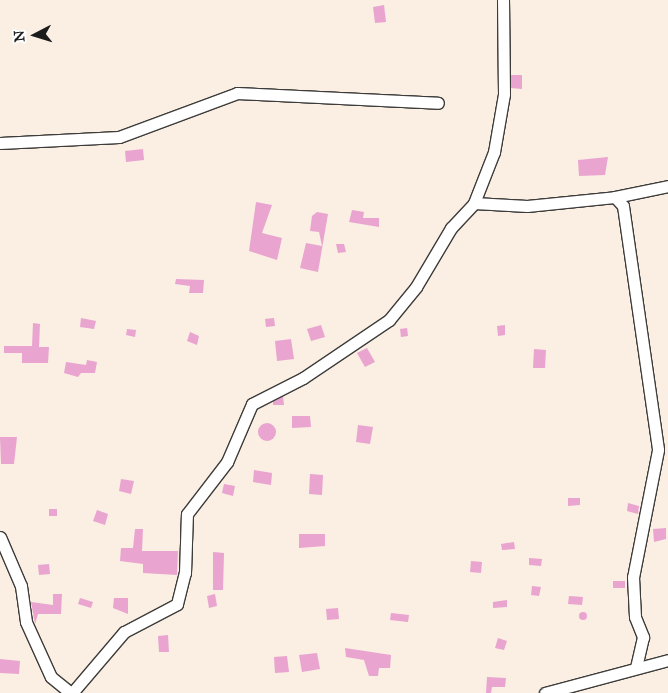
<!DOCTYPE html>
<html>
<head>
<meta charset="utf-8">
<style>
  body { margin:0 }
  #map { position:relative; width:668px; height:693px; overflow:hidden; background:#faefe2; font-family:"IM FELL Great Primer",serif }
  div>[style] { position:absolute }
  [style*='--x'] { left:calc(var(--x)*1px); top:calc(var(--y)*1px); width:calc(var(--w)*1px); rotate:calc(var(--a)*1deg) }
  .building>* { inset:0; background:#e9a4d0 }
  .round { border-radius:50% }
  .roads { filter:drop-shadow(1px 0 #3d3c3a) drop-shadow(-1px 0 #3d3c3a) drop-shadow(0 1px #3d3c3a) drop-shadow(0 -1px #3d3c3a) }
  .minor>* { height:11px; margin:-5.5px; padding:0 5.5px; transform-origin:5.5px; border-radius:5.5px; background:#fff }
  span { translate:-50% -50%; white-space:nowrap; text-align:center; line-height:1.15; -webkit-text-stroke:5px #fff; paint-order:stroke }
  .north { position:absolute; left:10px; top:10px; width:50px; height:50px; -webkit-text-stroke:4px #fff; paint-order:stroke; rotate:265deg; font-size:14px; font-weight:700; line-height:20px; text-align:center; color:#1c1c1c }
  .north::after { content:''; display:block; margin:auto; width:18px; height:22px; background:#1c1c1c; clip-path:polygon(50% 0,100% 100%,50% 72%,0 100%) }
</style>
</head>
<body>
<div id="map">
  <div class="building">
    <i style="clip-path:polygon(384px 5px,386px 22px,375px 23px,373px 7px)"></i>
    <i style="clip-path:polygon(511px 75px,522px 75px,522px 89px,511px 88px)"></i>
    <i style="clip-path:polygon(143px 149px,144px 160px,126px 162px,125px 151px)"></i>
    <i style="clip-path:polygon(608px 157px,605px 175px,579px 176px,578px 160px)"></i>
    <i style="clip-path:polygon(256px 202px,272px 205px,262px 233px,282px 238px,277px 260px,249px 251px)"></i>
    <i style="clip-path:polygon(352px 210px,364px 212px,363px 218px,379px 218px,379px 227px,349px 222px)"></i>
    <i style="clip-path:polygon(317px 212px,328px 214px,318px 272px,300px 268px,306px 243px,322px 246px,319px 232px,310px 231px,312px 216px)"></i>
    <i style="clip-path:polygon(336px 244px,344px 244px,346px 252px,338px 253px)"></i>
    <i style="clip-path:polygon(176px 279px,204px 280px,203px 293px,189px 293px,190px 286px,175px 284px)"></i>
    <i style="clip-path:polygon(81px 318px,96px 321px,94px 329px,80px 327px)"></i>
    <i style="clip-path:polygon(274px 318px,275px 326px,266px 327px,265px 319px)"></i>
    <i style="clip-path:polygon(33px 323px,40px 324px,39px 347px,49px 347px,48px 363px,22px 363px,22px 353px,4px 353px,4px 346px,32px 346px)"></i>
    <i style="clip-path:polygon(321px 325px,325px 337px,311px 341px,307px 329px)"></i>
    <i style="clip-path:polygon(505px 325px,505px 335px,498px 336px,497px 326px)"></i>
    <i style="clip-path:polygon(407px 328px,408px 336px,401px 337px,400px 329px)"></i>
    <i style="clip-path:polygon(127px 329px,136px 330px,135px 337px,126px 335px)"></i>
    <i style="clip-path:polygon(190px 332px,199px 336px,197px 345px,187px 341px)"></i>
    <i style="clip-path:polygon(291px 339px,294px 359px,277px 361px,275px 341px)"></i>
    <i style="clip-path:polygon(367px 348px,375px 362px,365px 367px,357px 353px)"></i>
    <i style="clip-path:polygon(534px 349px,546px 350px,545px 368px,533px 368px)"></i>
    <i style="clip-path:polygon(87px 360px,97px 362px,95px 373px,81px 373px,78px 377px,64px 373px,66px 362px,86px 365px)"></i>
    <i style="clip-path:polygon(283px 396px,284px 405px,273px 405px,273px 402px)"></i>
    <i style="clip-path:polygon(292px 416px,310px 416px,311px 427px,292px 428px)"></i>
    <i class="round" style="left:258px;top:423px;width:18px;height:18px"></i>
    <i style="clip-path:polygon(358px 425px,373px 427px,370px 444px,356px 442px)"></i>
    <i style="clip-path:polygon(0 437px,17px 437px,14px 464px,1px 464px)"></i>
    <i style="clip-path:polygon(254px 470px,272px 473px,271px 485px,253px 482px)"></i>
    <i style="clip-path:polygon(310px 474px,323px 475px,322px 495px,309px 494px)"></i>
    <i style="clip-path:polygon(121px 479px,134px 481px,131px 494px,119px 491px)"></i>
    <i style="clip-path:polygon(224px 484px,235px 486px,233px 496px,222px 493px)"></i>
    <i style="clip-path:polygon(568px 498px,580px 498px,580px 505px,568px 506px)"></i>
    <i style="clip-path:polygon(628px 503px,639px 506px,638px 514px,627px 511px)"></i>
    <i style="clip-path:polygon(49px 509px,57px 509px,57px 516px,49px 516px)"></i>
    <i style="clip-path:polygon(97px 510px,108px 514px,105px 525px,93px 521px)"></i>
    <i style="clip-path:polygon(666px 528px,666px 539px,654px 542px,653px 529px)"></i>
    <i style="clip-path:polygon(135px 529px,143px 529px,142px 551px,178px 551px,177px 575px,143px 573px,143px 564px,120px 561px,121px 548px,133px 548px)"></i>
    <i style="clip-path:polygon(299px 534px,325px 534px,325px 546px,299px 548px)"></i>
    <i style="clip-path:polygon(514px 542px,515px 549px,502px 550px,501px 544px)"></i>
    <i style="clip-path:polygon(213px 552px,224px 553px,223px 590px,213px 590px)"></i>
    <i style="clip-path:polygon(529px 558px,542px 559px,541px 566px,529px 565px)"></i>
    <i style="clip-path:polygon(471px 561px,482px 562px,481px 573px,470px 572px)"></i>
    <i style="clip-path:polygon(49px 564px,50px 574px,39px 575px,38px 565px)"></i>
    <i style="clip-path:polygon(613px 581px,625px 581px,625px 588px,613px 588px)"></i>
    <i style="clip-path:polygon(532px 586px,541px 587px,539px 596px,531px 595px)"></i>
    <i style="clip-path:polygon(53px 594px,62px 594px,61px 614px,38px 614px,35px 624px,31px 602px,53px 605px)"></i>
    <i style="clip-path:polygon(215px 594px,217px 606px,209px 608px,207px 596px)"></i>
    <i style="clip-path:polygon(569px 596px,583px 597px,582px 605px,568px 604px)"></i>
    <i style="clip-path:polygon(80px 598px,93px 602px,91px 608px,78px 604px)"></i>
    <i style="clip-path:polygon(114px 598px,128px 598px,128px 614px,113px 608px)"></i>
    <i style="clip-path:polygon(507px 600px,507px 607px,493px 608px,493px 602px)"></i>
    <i style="clip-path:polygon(338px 608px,339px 619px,327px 620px,326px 609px)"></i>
    <i class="round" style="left:579px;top:612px;width:8px;height:8px"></i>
    <i style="clip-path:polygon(391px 613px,409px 615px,408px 622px,390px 620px)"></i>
    <i style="clip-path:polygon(168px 635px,169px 652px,159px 652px,158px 636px)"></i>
    <i style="clip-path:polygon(498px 638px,507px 641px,504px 650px,495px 648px)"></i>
    <i style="clip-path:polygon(345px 648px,391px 655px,390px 668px,379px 668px,378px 676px,369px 676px,364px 660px,346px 657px)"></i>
    <i style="clip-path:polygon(317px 653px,320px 669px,302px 672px,299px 655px)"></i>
    <i style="clip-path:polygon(287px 656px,289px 672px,275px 673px,274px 657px)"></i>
    <i style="clip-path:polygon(0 659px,20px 661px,19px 674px,0 673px)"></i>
    <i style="clip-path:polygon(487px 677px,506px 678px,505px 687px,492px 687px,491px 693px,486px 693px)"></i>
  </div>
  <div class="roads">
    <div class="minor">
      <i style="--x:0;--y:143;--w:119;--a:-2.9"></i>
      <i style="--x:119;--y:137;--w:126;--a:-20.4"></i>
      <i style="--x:237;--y:93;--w:201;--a:2.8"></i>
      <i style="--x:615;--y:197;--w:54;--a:-11.7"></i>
      <i style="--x:474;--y:203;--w:53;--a:3.2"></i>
      <i style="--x:527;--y:206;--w:88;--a:-5.8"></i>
      <i style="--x:615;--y:197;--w:12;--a:48"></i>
      <i style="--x:623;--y:206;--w:246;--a:81.8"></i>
      <i style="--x:658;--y:450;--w:129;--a:101.1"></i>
      <i style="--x:633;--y:577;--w:40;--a:87.1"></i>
      <i style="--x:635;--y:617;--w:22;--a:68"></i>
      <i style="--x:643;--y:637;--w:31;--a:103"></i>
      <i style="--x:0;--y:537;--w:53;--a:66.8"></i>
      <i style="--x:21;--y:586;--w:36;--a:82"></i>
      <i style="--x:26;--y:622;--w:60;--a:65.6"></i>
      <i style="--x:51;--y:677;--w:26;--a:39"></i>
      <i style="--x:72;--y:693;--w:80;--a:-49.6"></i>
      <i style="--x:124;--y:632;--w:60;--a:-27.8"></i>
      <i style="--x:177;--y:604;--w:32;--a:-76"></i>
      <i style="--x:185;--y:573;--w:59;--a:-88.1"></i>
      <i style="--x:187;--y:514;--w:66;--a:-52.4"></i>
      <i style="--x:227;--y:462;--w:63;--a:-66.7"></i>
      <i style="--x:252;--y:404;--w:57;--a:-27"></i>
      <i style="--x:303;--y:378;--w:104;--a:-34"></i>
      <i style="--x:389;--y:320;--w:43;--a:-50.7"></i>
      <i style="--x:416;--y:287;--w:69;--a:-59.3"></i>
      <i style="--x:451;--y:228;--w:34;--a:-47"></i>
      <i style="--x:474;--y:203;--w:55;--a:-68.6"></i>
      <i style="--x:494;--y:152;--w:59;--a:-80.2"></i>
      <i style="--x:504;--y:94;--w:94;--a:-90.6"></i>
      <i style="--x:545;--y:693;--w:127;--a:-15"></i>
    </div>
  </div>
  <div class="north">N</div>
</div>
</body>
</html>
